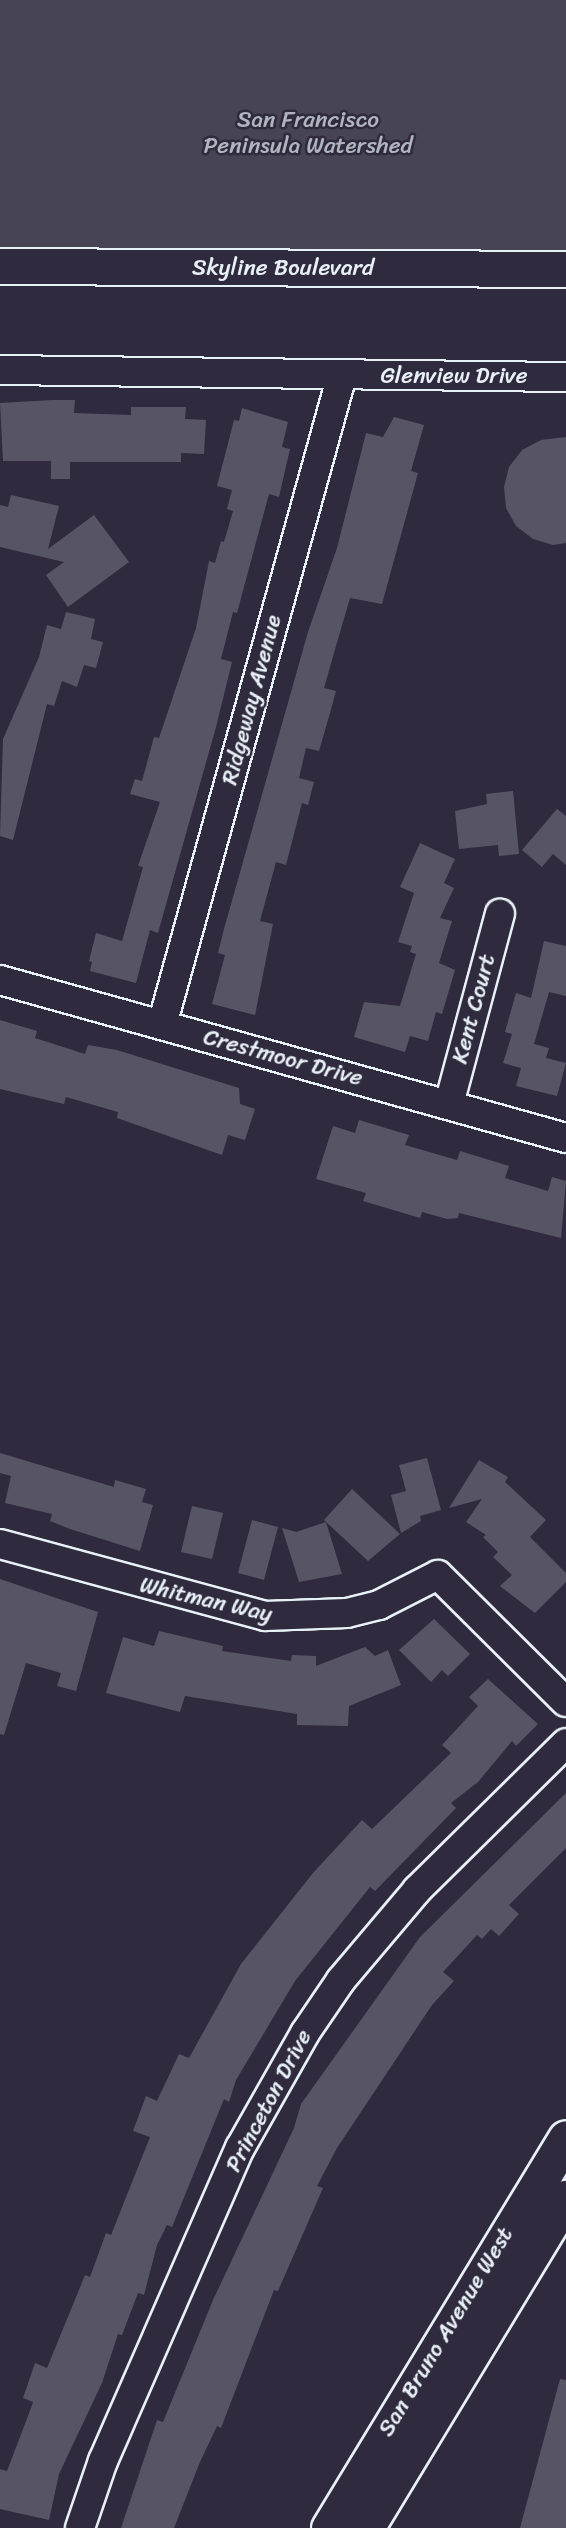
<!DOCTYPE html>
<html>
<head>
<meta charset="utf-8">
<style>
  body { margin:0 }
  #map { position:relative; width:566px; height:2528px; overflow:hidden; background:#2f2a3d; font-family:Sriracha,sans-serif }
  div>[style] { position:absolute }
  [style*='--x'] { left:calc(var(--x)*1px); top:calc(var(--y)*1px); width:calc(var(--w)*1px); rotate:calc(var(--a)*1deg) }
  .green>* { inset:0; background:#464455 }
  .building>* { inset:0; background:#575565 }
  .roads { filter:drop-shadow(2px 0 #e8f1f8) drop-shadow(-2px 0 #e8f1f8) drop-shadow(0 2px #e8f1f8) drop-shadow(0 -2px #e8f1f8) }
  .minor>* { height:28px; margin:-14px; padding:0 14px; transform-origin:14px; border-radius:14px; background:#2f2a3d }
  .major>* { height:35px; margin:-17.5px; padding:0 17.5px; transform-origin:17.5px; border-radius:17.5px; background:#2f2a3d }
  span { translate:-50% -50%; white-space:nowrap; text-align:center; line-height:1.15; -webkit-text-stroke:5px #2f2a3d; paint-order:stroke }
  .park-label { font-size:23px; color:#afb4bf }
  .street-label { font-size:23px; color:#e8f1f8 }
</style>
</head>
<body>
<div id="map">
  <div class="green">
    <i style="clip-path:polygon(0 0,566px 0,566px 269px,0 266px)"></i>
  </div>
  <div class="building">
    <i style="clip-path:polygon(52px 400px,75px 400px,74px 413px,131px 415px,131px 407px,186px 407px,185px 419px,206px 420px,204px 454px,181px 453px,181px 462px,70px 462px,70px 479px,51px 479px,51px 461px,3px 461px,0 403px)"></i>
    <i style="clip-path:polygon(242px 408px,288px 422px,282px 447px,290px 449px,279px 497px,269px 494px,237px 613px,233px 612px,221px 659px,232px 662px,216px 727px,158px 933px,150px 930px,136px 983px,90px 971px,92px 962px,89px 961px,96px 933px,122px 941px,143px 867px,138px 866px,160px 802px,130px 794px,135px 779px,142px 781px,154px 737px,159px 738px,196px 628px,209px 561px,215px 563px,221px 541px,224px 542px,233px 511px,227px 509px,232px 490px,217px 486px,234px 420px,239px 421px)"></i>
    <i style="clip-path:polygon(394px 417px,424px 425px,411px 471px,418px 473px,382px 604px,350px 598px,336px 646px,324px 688px,336px 691px,330px 713px,319px 751px,306px 748px,299px 778px,314px 782px,308px 805px,302px 803px,286px 865px,276px 862px,260px 921px,273px 924px,255px 1015px,212px 1004px,225px 955px,218px 953px,224px 929px,308px 632px,337px 548px,366px 433px,383px 437px)"></i>
    <i style="clip-path:polygon(566px 437px,566px 543px,553px 545px,533px 539px,516px 526px,506px 508px,504px 487px,509px 467px,522px 450px,541px 440px)"></i>
    <i style="clip-path:polygon(11px 495px,59px 506px,48px 549px,94px 515px,129px 562px,68px 607px,46px 575px,64px 562px,0 547px,0 505px,8px 507px)"></i>
    <i style="clip-path:polygon(66px 612px,95px 619px,91px 639px,103px 642px,96px 668px,84px 665px,77px 687px,62px 681px,54px 706px,47px 704px,13px 840px,0 836px,3px 739px,39px 657px,47px 625px,61px 629px)"></i>
    <i style="clip-path:polygon(513px 791px,519px 854px,499px 856px,498px 845px,459px 849px,455px 811px,487px 804px,486px 794px)"></i>
    <i style="clip-path:polygon(557px 809px,566px 816px,566px 865px,553px 854px,542px 867px,522px 850px)"></i>
    <i style="clip-path:polygon(420px 843px,455px 859px,444px 883px,454px 888px,440px 918px,452px 921px,439px 963px,455px 970px,442px 1014px,436px 1012px,428px 1041px,410px 1036px,405px 1052px,354px 1037px,364px 1002px,400px 1006px,416px 954px,410px 952px,412px 946px,398px 942px,414px 893px,400px 887px)"></i>
    <i style="clip-path:polygon(544px 941px,566px 946px,566px 996px,549px 992px,534px 1044px,549px 1048px,546px 1058px,566px 1063px,557px 1096px,516px 1086px,521px 1068px,503px 1063px,512px 1034px,505px 1032px,516px 993px,531px 998px)"></i>
    <i style="clip-path:polygon(0 1020px,37px 1031px,35px 1038px,85px 1054px,88px 1045px,117px 1050px,239px 1088px,240px 1104px,255px 1109px,245px 1140px,228px 1135px,222px 1155px,117px 1118px,118px 1112px,66px 1097px,64px 1104px,0 1089px)"></i>
    <i style="clip-path:polygon(359px 1120px,409px 1135px,405px 1145px,457px 1160px,460px 1151px,509px 1166px,505px 1178px,548px 1191px,552px 1177px,566px 1181px,561px 1238px,459px 1213px,458px 1218px,447px 1219px,422px 1212px,420px 1218px,363px 1201px,366px 1193px,316px 1179px,333px 1126px,355px 1133px)"></i>
    <i style="clip-path:polygon(0 1453px,114px 1487px,115px 1480px,146px 1489px,142px 1502px,153px 1505px,140px 1551px,70px 1529px,50px 1521px,52px 1514px,5px 1503px,11px 1476px,0 1473px)"></i>
    <i style="clip-path:polygon(427px 1458px,441px 1510px,420px 1516px,421px 1521px,401px 1533px,391px 1495px,406px 1491px,399px 1465px)"></i>
    <i style="clip-path:polygon(479px 1460px,508px 1477px,505px 1482px,546px 1520px,530px 1537px,566px 1573px,566px 1582px,535px 1613px,500px 1586px,512px 1575px,493px 1557px,498px 1552px,483px 1537px,486px 1535px,466px 1522px,482px 1499px,449px 1508px)"></i>
    <i style="clip-path:polygon(352px 1489px,400px 1534px,368px 1561px,324px 1520px)"></i>
    <i style="clip-path:polygon(192px 1506px,223px 1513px,212px 1559px,181px 1552px)"></i>
    <i style="clip-path:polygon(252px 1520px,278px 1527px,264px 1580px,238px 1573px)"></i>
    <i style="clip-path:polygon(326px 1522px,342px 1574px,299px 1582px,282px 1528px,296px 1532px)"></i>
    <i style="clip-path:polygon(0 1579px,98px 1612px,76px 1691px,57px 1686px,61px 1673px,26px 1663px,4px 1735px,0 1734px)"></i>
    <i style="clip-path:polygon(434px 1619px,470px 1654px,448px 1676px,442px 1670px,431px 1682px,399px 1650px)"></i>
    <i style="clip-path:polygon(159px 1631px,223px 1646px,222px 1651px,291px 1661px,292px 1655px,316px 1656px,316px 1666px,365px 1647px,375px 1656px,388px 1650px,401px 1685px,349px 1706px,348px 1726px,297px 1725px,297px 1714px,185px 1696px,180px 1712px,106px 1693px,123px 1637px,154px 1646px)"></i>
    <i style="clip-path:polygon(488px 1679px,538px 1724px,516px 1746px,512px 1741px,478px 1782px,451px 1803px,456px 1808px,375px 1891px,370px 1887px,295px 1981px,236px 2080px,229px 2102px,224px 2099px,172px 2227px,167px 2225px,157px 2245px,144px 2295px,138px 2293px,122px 2335px,118px 2334px,102px 2383px,59px 2474px,49px 2520px,0 2509px,0 2469px,7px 2471px,31px 2408px,33px 2402px,23px 2398px,35px 2363px,47px 2368px,85px 2275px,90px 2277px,106px 2233px,111px 2235px,150px 2137px,133px 2131px,146px 2096px,157px 2101px,179px 2054px,189px 2058px,241px 1964px,313px 1873px,362px 1820px,372px 1829px,451px 1753px,442px 1745px,478px 1706px,469px 1697px)"></i>
    <i style="clip-path:polygon(566px 1793px,566px 1848px,509px 1905px,519px 1914px,499px 1936px,491px 1929px,482px 1939px,477px 1935px,443px 1972px,454px 1981px,432px 2005px,337px 2148px,317px 2186px,323px 2188px,278px 2291px,274px 2290px,221px 2428px,217px 2426px,200px 2462px,174px 2528px,121px 2528px,157px 2420px,163px 2422px,213px 2300px,294px 2128px,301px 2104px,420px 1937px)"></i>
    <i style="clip-path:polygon(560px 2379px,566px 2380px,566px 2528px,520px 2528px)"></i>
  </div>
  <div class="roads">
    <div class="minor">
      <i style="--x:0;--y:370;--w:566;--a:0.71"></i>
      <i style="--x:0;--y:980;--w:588;--a:15.6"></i>
      <i style="--x:162;--y:1025;--w:674;--a:-74.52"></i>
      <i style="--x:449;--y:1104;--w:197;--a:-75"></i>
      <i style="--x:0;--y:1544;--w:275;--a:15.2"></i>
      <i style="--x:265;--y:1616;--w:82;--a:-2.1"></i>
      <i style="--x:347;--y:1613;--w:33;--a:-14"></i>
      <i style="--x:379;--y:1605;--w:66;--a:-27"></i>
      <i style="--x:438;--y:1575;--w:180;--a:44.8"></i>
      <i style="--x:80;--y:2528;--w:71;--a:-71.1"></i>
      <i style="--x:103;--y:2461;--w:342;--a:-66.4"></i>
      <i style="--x:240;--y:2148;--w:132;--a:-60.5"></i>
      <i style="--x:305;--y:2033;--w:64;--a:-55.8"></i>
      <i style="--x:341;--y:1980;--w:118;--a:-49.8"></i>
      <i style="--x:417;--y:1890;--w:209;--a:-44.6"></i>
    </div>
    <div class="major">
      <i style="--x:0;--y:266;--w:566;--a:0.3"></i>
      <i style="--x:329;--y:2528;--w:456;--a:-58.7"></i>
      <i style="--x:366;--y:2528;--w:386;--a:-58.8"></i>
    </div>
  </div>
  <div class="park-label">
    <span style="left:308px;top:133px">San Francisco<br>Peninsula Watershed</span>
  </div>
  <div class="street-label">
    <span style="left:283px;top:268px">Skyline Boulevard</span>
    <span style="left:454px;top:376px">Glenview Drive</span>
    <span style="left:252px;top:700px;rotate:-75deg">Ridgeway Avenue</span>
    <span style="left:474px;top:1009px;rotate:-75deg">Kent Court</span>
    <span style="left:283px;top:1058px;rotate:15deg">Crestmoor Drive</span>
    <span style="left:206px;top:1600px;rotate:13deg">Whitman Way</span>
    <span style="left:269px;top:2101px;rotate:-62deg">Princeton Drive</span>
    <span style="left:446px;top:2332px;rotate:-59deg">San Bruno Avenue West</span>
  </div>
</div>
</body>
</html>
